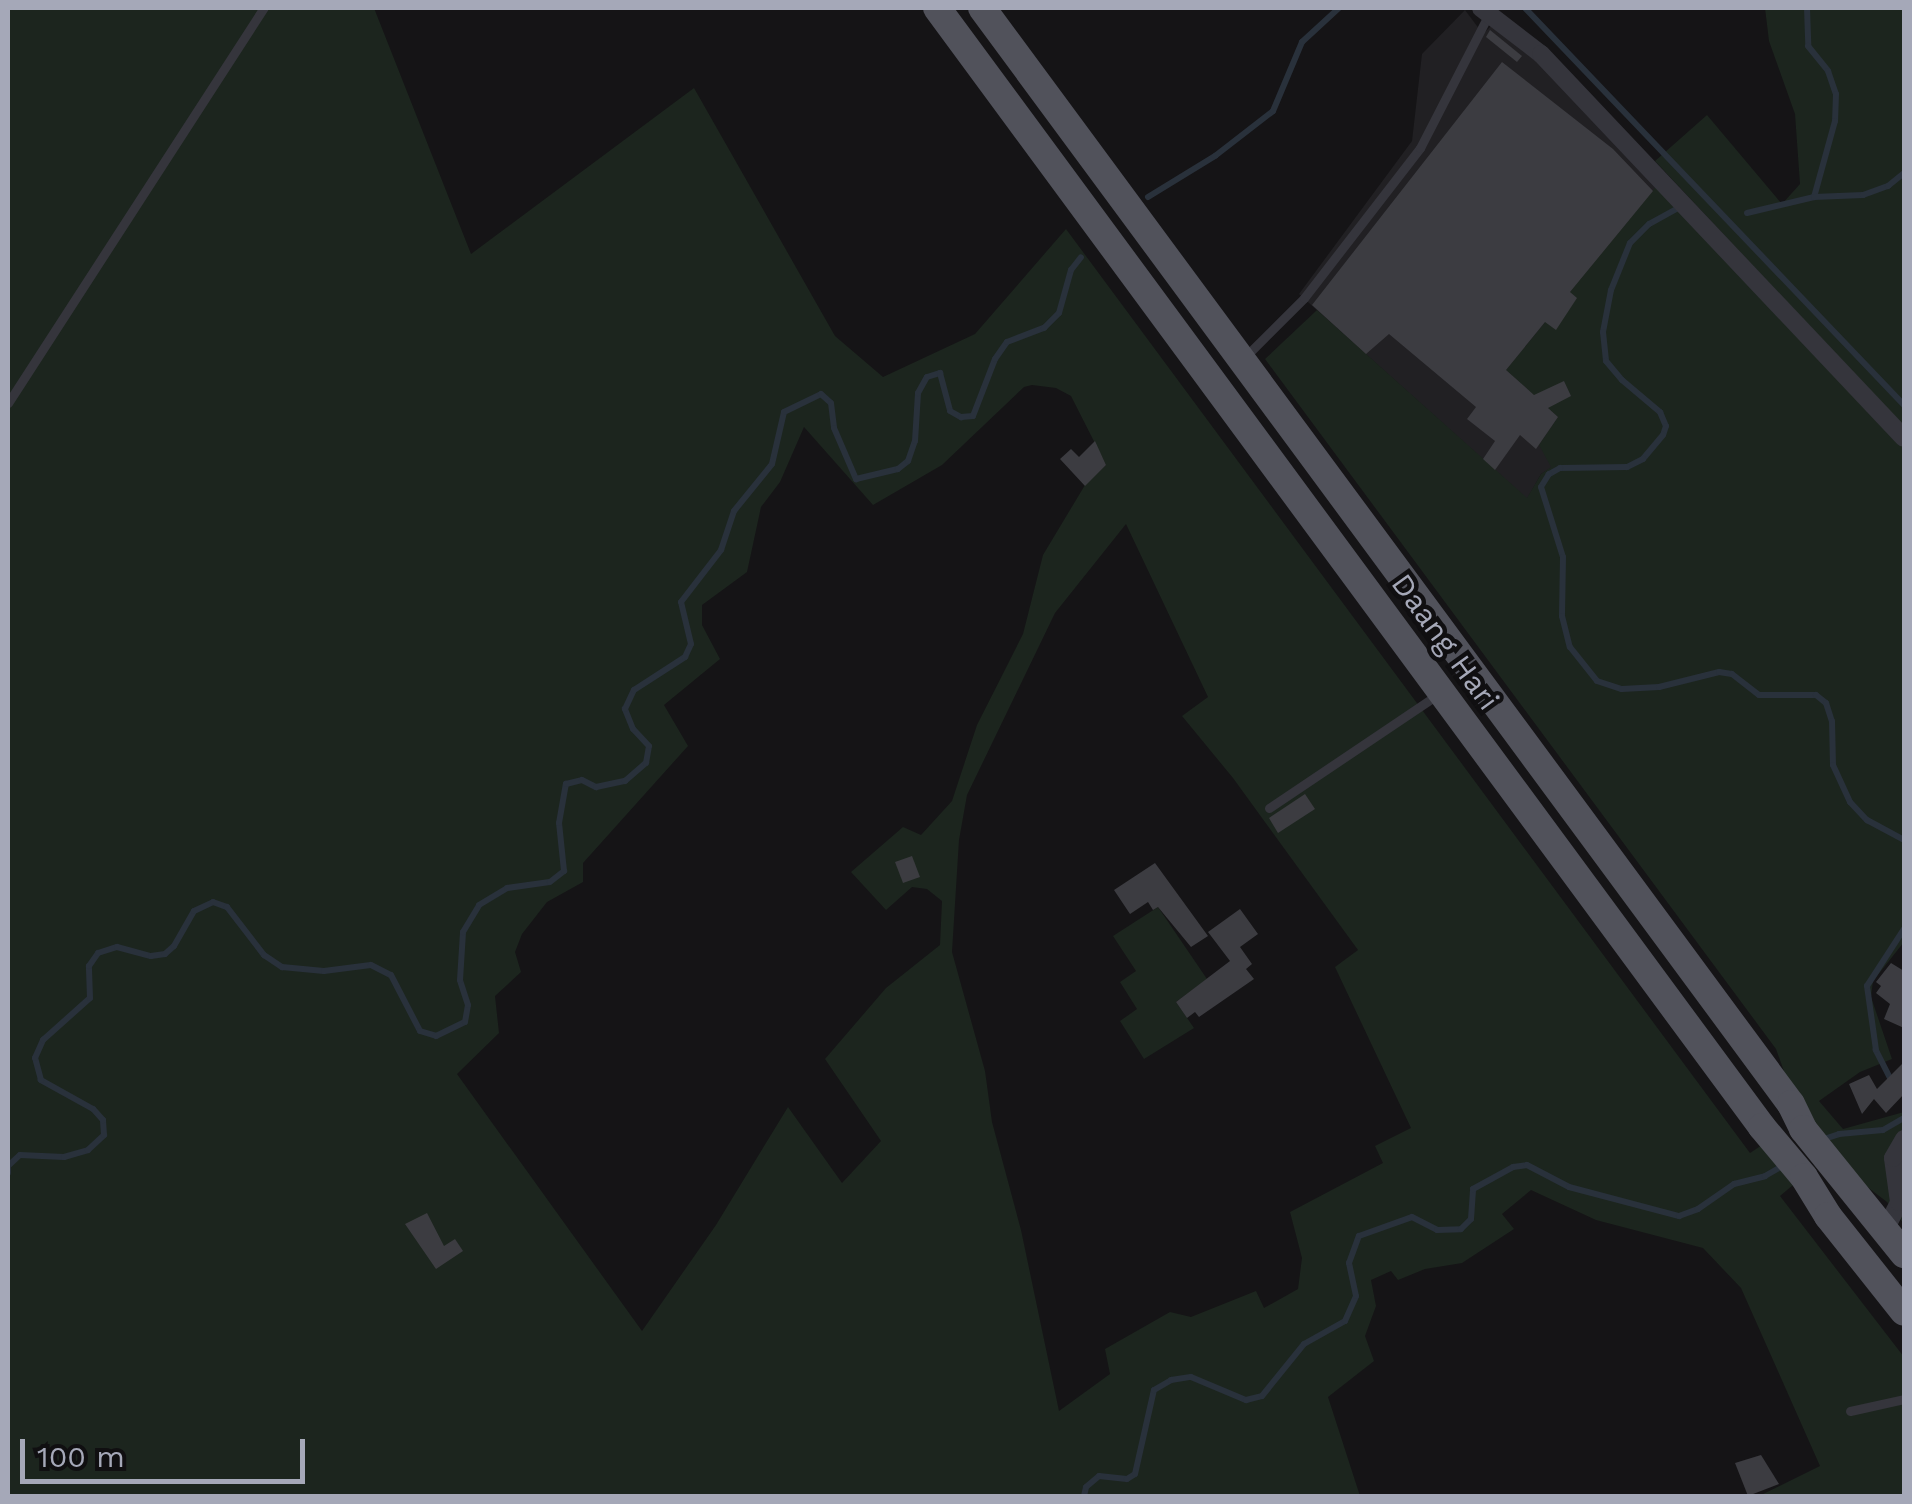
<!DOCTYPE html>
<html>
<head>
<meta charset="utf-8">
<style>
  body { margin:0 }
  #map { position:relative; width:1912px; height:1504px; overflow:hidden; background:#151416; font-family:"Work Sans",sans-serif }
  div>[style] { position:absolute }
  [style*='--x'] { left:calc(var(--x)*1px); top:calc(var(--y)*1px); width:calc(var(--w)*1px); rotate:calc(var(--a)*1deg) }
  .built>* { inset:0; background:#212023 }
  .green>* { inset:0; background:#1c251e }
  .stream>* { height:6px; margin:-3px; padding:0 3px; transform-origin:3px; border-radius:3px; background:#29313b }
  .building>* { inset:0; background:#3c3c41 }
  .lane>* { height:9px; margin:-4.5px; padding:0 4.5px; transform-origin:4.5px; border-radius:4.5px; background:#35353c }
  .street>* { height:18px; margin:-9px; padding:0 9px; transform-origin:9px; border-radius:9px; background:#35353c }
  .primary>* { height:28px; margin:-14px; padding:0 14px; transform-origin:14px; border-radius:14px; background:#51525b }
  span { translate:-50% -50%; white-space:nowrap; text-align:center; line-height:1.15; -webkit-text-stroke:9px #100f11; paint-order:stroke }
  .street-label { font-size:30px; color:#a5a8b8 }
  .frame { position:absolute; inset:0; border:10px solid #a5a8b8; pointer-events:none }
  .scale { position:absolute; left:20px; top:1439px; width:285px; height:45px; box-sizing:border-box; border:5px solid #a5a8b8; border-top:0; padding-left:12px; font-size:30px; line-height:35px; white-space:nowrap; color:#a5a8b8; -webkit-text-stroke:8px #100f11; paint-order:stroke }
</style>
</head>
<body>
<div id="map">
  <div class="built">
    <i style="clip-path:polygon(1465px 10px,1483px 34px,1492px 25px,1522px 47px,1659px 183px,1558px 417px,1552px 467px,1541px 474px,1527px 499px,1299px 294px,1412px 141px,1422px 54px)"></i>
  </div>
  <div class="green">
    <i style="clip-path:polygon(evenodd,8px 8px,374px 8px,471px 254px,694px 88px,835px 336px,883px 377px,975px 334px,1066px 229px,1750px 1153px,1762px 1145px,1793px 1185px,1780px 1196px,1904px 1357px,1904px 1496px,1759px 1496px,1820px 1466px,1741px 1288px,1703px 1248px,1596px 1220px,1531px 1190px,1502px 1214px,1514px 1229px,1462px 1263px,1425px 1269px,1398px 1280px,1391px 1271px,1371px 1280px,1376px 1306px,1365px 1336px,1374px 1361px,1328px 1397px,1360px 1496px,8px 1496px,8px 8px,1032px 385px,1056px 388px,1071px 396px,1106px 465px,1085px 485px,1043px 555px,1023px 634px,977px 725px,952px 801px,921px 835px,903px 827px,851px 872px,886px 910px,912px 887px,927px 889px,942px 901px,940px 945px,886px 988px,825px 1059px,881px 1141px,842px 1183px,788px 1107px,716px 1225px,642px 1331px,457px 1074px,499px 1033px,495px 996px,521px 972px,515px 952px,522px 934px,547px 902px,583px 882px,583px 863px,688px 746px,664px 705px,720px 659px,702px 625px,702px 605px,747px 572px,761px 507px,780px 482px,804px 427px,873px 505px,942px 465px,1024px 387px,1032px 385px,8px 8px,1126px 524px,1208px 697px,1182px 716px,1233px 778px,1358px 950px,1335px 967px,1411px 1128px,1375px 1146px,1383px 1163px,1290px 1212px,1302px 1258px,1298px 1289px,1264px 1308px,1256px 1291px,1191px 1317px,1170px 1312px,1105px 1349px,1110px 1374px,1059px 1411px,1021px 1230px,992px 1122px,985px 1071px,952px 952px,959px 840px,967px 795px,1055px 613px,1126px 524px)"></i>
    <i style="clip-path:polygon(1765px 8px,1904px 8px,1904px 427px,1655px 161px,1707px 115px,1782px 204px,1800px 184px,1795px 114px,1769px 41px)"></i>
    <i style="clip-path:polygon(1659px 183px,1904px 448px,1904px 942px,1873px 981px,1871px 997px,1892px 1059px,1860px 1072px,1819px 1101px,1843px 1129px,1904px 1112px,1904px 1224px,1887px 1202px,1849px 1173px,1795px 1102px,1776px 1049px,1265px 359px,1317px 310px,1527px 498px,1541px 474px,1551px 467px,1539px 445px,1558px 417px,1506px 370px)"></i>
    <i style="clip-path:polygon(1158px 907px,1207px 979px,1176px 1002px,1194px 1028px,1144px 1059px,1120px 1021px,1137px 1009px,1120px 982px,1136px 971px,1113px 936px)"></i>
  </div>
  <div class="stream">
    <i style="--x:1525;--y:8;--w:549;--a:46.33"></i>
    <i style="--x:1807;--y:8;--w:38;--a:88"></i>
    <i style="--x:1808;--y:46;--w:32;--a:51"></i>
    <i style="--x:1828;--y:71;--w:24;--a:71"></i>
    <i style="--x:1836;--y:94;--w:27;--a:92"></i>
    <i style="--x:1835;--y:121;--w:79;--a:105.4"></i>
    <i style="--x:1148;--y:197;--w:79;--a:-31.5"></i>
    <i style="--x:1215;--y:156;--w:73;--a:-37.8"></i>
    <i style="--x:1273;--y:111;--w:75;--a:-67.2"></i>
    <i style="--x:1302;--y:42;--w:50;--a:-42.6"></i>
    <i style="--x:1680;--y:207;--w:35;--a:151"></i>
    <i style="--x:1649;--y:224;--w:27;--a:135"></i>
    <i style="--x:1630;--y:243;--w:51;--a:112"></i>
    <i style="--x:1611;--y:290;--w:43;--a:100.8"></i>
    <i style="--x:1603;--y:332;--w:29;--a:84"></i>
    <i style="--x:1606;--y:361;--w:25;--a:50"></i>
    <i style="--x:1622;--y:380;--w:50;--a:40.1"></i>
    <i style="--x:1660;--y:412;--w:15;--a:67"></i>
    <i style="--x:1666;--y:426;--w:9;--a:108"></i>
    <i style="--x:1663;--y:435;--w:31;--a:130"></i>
    <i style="--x:1643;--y:459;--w:18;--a:153"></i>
    <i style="--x:1627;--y:467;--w:67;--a:179.1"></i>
    <i style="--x:1560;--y:468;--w:13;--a:151"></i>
    <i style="--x:1549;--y:474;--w:15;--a:122"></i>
    <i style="--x:1541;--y:487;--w:73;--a:72.6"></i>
    <i style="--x:1563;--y:557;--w:59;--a:91"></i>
    <i style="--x:1562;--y:616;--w:32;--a:76"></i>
    <i style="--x:1570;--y:647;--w:43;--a:51.5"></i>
    <i style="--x:1597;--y:681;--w:26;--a:18"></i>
    <i style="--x:1622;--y:689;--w:37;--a:-3"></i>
    <i style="--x:1659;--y:687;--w:62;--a:-14"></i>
    <i style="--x:1719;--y:672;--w:13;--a:9"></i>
    <i style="--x:1732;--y:674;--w:34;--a:38"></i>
    <i style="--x:1759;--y:695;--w:57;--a:0"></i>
    <i style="--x:1816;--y:695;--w:13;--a:39"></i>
    <i style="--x:1826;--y:703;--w:19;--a:72"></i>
    <i style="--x:1832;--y:721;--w:44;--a:88.7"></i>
    <i style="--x:1833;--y:765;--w:41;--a:65.3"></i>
    <i style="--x:1850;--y:802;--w:25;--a:47"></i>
    <i style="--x:1867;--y:820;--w:42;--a:28.4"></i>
    <i style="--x:1747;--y:213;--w:69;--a:-13.4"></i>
    <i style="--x:1814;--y:197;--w:49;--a:-2.3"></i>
    <i style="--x:1863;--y:195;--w:27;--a:-20"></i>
    <i style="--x:1888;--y:186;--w:21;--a:-39"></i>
    <i style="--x:1891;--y:1080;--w:34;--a:-117"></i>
    <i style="--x:1876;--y:1050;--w:65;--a:-98"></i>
    <i style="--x:1867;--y:986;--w:68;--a:-57"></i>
    <i style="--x:1821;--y:1140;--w:19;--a:-18"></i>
    <i style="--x:1839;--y:1134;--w:44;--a:-5.2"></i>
    <i style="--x:1883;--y:1130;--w:24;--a:-30"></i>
    <i style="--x:8;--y:1173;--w:7;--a:-90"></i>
    <i style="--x:8;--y:1166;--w:16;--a:-43"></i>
    <i style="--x:20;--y:1155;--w:44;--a:2.6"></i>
    <i style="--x:64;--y:1157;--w:25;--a:-16"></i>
    <i style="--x:88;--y:1150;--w:22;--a:-43"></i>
    <i style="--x:104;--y:1135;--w:15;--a:-94"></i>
    <i style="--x:103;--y:1120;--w:15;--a:-132"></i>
    <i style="--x:93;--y:1109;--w:60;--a:-150.9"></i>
    <i style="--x:41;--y:1080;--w:23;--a:-105"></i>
    <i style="--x:35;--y:1058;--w:20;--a:-66"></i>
    <i style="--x:43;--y:1040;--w:63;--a:-41.8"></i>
    <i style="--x:90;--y:998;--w:32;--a:-92"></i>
    <i style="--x:89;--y:966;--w:16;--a:-55"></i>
    <i style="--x:98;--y:953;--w:20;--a:-18"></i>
    <i style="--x:117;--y:947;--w:35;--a:15"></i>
    <i style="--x:151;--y:956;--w:14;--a:-8"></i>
    <i style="--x:165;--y:954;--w:12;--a:-42"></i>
    <i style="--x:174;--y:946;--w:40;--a:-60.3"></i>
    <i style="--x:194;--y:911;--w:21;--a:-25"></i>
    <i style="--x:213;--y:902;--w:15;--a:20"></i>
    <i style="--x:227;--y:907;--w:61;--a:52.4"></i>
    <i style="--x:264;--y:955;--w:22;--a:34"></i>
    <i style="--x:282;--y:967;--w:42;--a:5.4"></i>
    <i style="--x:324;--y:971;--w:47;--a:-7.3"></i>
    <i style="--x:371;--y:965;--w:22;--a:27"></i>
    <i style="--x:391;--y:975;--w:63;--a:62.6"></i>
    <i style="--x:420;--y:1031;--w:17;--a:17"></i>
    <i style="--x:436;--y:1036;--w:32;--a:-26"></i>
    <i style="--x:465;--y:1022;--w:17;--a:-80"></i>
    <i style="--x:468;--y:1005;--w:26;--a:-108"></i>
    <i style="--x:460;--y:980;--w:48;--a:-86.4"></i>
    <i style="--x:463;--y:932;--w:31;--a:-59"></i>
    <i style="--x:479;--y:905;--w:33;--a:-31"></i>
    <i style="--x:507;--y:888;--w:43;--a:-7.9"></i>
    <i style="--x:550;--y:882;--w:18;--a:-38"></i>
    <i style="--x:564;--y:871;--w:48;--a:-95.9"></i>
    <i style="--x:559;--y:823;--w:40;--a:-80"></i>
    <i style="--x:566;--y:784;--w:16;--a:-14"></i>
    <i style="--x:582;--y:780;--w:16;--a:27"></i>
    <i style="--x:596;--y:787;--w:30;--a:-12"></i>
    <i style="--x:625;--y:781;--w:28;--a:-41"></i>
    <i style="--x:646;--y:763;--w:17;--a:-80"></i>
    <i style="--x:649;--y:746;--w:23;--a:-133"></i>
    <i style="--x:633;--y:729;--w:22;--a:-112"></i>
    <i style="--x:625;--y:709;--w:21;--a:-65"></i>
    <i style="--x:634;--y:690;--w:61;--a:-32.9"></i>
    <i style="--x:685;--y:657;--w:14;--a:-65"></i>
    <i style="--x:691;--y:644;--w:43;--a:-103.4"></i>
    <i style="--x:681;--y:602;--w:66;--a:-52.4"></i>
    <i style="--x:721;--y:550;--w:41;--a:-71.6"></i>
    <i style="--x:734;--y:511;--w:60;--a:-51"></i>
    <i style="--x:772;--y:464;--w:53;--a:-77"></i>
    <i style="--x:784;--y:412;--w:41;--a:-25.9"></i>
    <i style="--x:821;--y:394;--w:13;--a:42"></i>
    <i style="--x:831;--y:403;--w:25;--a:83"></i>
    <i style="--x:834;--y:428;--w:56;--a:66.7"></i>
    <i style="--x:856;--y:479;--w:43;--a:-13.4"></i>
    <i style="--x:898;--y:469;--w:13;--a:-39"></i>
    <i style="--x:908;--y:461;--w:21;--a:-71"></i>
    <i style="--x:915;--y:441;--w:48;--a:-86.4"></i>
    <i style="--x:918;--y:393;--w:18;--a:-61"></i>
    <i style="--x:927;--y:377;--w:14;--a:-17"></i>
    <i style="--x:940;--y:373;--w:39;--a:75"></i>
    <i style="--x:950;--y:411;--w:13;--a:29"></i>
    <i style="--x:961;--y:417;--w:12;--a:-5"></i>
    <i style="--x:973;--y:416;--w:61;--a:-68.9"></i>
    <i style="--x:995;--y:359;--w:21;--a:-55"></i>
    <i style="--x:1007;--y:342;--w:40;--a:-21"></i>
    <i style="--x:1044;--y:328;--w:21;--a:-45"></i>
    <i style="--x:1059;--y:313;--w:45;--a:-74.4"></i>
    <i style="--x:1071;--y:270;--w:16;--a:-52"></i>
    <i style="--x:1084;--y:1496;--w:9;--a:-77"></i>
    <i style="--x:1086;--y:1487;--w:17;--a:-40"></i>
    <i style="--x:1099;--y:1476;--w:28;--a:6"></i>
    <i style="--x:1127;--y:1479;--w:9;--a:-32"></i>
    <i style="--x:1135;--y:1474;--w:86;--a:-77.3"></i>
    <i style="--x:1154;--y:1390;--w:20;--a:-30"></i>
    <i style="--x:1171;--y:1380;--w:20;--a:-9"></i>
    <i style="--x:1191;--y:1377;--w:60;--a:22.7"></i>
    <i style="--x:1246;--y:1400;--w:16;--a:-14"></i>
    <i style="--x:1262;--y:1396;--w:67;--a:-51.1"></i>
    <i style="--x:1304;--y:1344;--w:47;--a:-29.3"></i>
    <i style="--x:1345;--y:1321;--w:27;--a:-66"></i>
    <i style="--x:1356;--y:1296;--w:34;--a:-102"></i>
    <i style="--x:1349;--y:1263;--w:29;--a:-70"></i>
    <i style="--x:1359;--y:1236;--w:56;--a:-19.7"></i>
    <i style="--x:1412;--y:1217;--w:28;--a:27"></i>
    <i style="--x:1437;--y:1230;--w:24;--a:-2"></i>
    <i style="--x:1461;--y:1229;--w:14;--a:-45"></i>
    <i style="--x:1471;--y:1219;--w:30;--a:-86"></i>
    <i style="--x:1473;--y:1189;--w:46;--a:-28.8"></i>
    <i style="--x:1513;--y:1167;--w:14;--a:-8"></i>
    <i style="--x:1527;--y:1165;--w:47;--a:27.6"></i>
    <i style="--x:1569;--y:1187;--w:114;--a:14.8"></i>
    <i style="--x:1679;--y:1216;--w:20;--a:-20"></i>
    <i style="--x:1698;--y:1209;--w:44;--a:-34.8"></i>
    <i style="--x:1734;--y:1184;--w:32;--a:-14"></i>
    <i style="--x:1765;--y:1176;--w:24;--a:-30"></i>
  </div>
  <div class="building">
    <i style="clip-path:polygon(1490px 30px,1522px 56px,1517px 62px,1486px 37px)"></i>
    <i style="clip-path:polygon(1502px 62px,1613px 149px,1653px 191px,1570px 292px,1577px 298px,1556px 330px,1545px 322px,1506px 370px,1534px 395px,1564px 381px,1571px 396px,1548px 408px,1558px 417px,1536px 449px,1520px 435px,1495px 470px,1483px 459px,1495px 441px,1467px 419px,1476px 407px,1389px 334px,1366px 354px,1312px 305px)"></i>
    <i style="clip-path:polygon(1095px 441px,1106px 465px,1085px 486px,1060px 459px,1071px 449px,1079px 457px)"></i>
    <i style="clip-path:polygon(1305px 794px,1315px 809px,1278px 833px,1269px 818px)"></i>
    <i style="clip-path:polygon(912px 856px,920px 877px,903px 883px,895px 862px)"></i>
    <i style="clip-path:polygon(1155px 863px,1208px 936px,1191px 947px,1158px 907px,1153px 910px,1148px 902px,1130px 914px,1114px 890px)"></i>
    <i style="clip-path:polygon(1240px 909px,1258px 934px,1240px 947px,1252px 964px,1246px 969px,1254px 979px,1199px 1017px,1195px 1012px,1187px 1018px,1176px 1002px,1230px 961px,1208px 932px)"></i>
    <i style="clip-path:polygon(1891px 963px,1904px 971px,1904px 1028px,1884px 1019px,1890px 1004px,1876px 993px,1881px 986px,1876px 982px)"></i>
    <i style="clip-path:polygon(1904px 1062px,1904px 1094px,1886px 1113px,1874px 1099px,1862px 1114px,1849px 1084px,1869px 1075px,1877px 1089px)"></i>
    <i style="clip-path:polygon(427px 1213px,444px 1246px,455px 1239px,463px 1251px,436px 1269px,405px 1224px)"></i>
    <i style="clip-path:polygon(1761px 1455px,1779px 1484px,1748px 1496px,1735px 1463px)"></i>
  </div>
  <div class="lane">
    <i style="--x:1245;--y:357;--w:83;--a:-45"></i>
    <i style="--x:1304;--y:298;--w:190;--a:-52.3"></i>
    <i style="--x:1420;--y:148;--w:151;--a:-62.8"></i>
    <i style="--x:8;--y:403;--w:471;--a:-57.1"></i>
    <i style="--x:1269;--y:808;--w:202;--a:-33.9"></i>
    <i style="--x:1850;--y:1411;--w:55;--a:-12.5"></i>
  </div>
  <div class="street">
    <i style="--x:1481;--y:8;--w:76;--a:37.5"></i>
    <i style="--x:1541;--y:54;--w:528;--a:46.61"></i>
    <i style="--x:1885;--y:1230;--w:31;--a:-63"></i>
    <i style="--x:1899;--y:1202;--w:44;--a:-97.8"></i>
    <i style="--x:1893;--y:1158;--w:22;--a:-60"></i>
  </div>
  <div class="primary">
    <i style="--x:937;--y:8;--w:1390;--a:53.6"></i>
    <i style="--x:1762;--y:1127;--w:65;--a:50"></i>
    <i style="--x:1804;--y:1177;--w:46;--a:58.4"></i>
    <i style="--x:1828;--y:1216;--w:122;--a:51.6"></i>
    <i style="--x:982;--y:8;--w:1362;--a:53.57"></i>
    <i style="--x:1791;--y:1104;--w:28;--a:64"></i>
    <i style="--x:1803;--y:1129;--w:161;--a:51.1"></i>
  </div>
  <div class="street-label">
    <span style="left:1445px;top:642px;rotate:54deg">Daang Hari</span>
  </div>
  <div class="frame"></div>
  <div class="scale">100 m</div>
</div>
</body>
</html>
